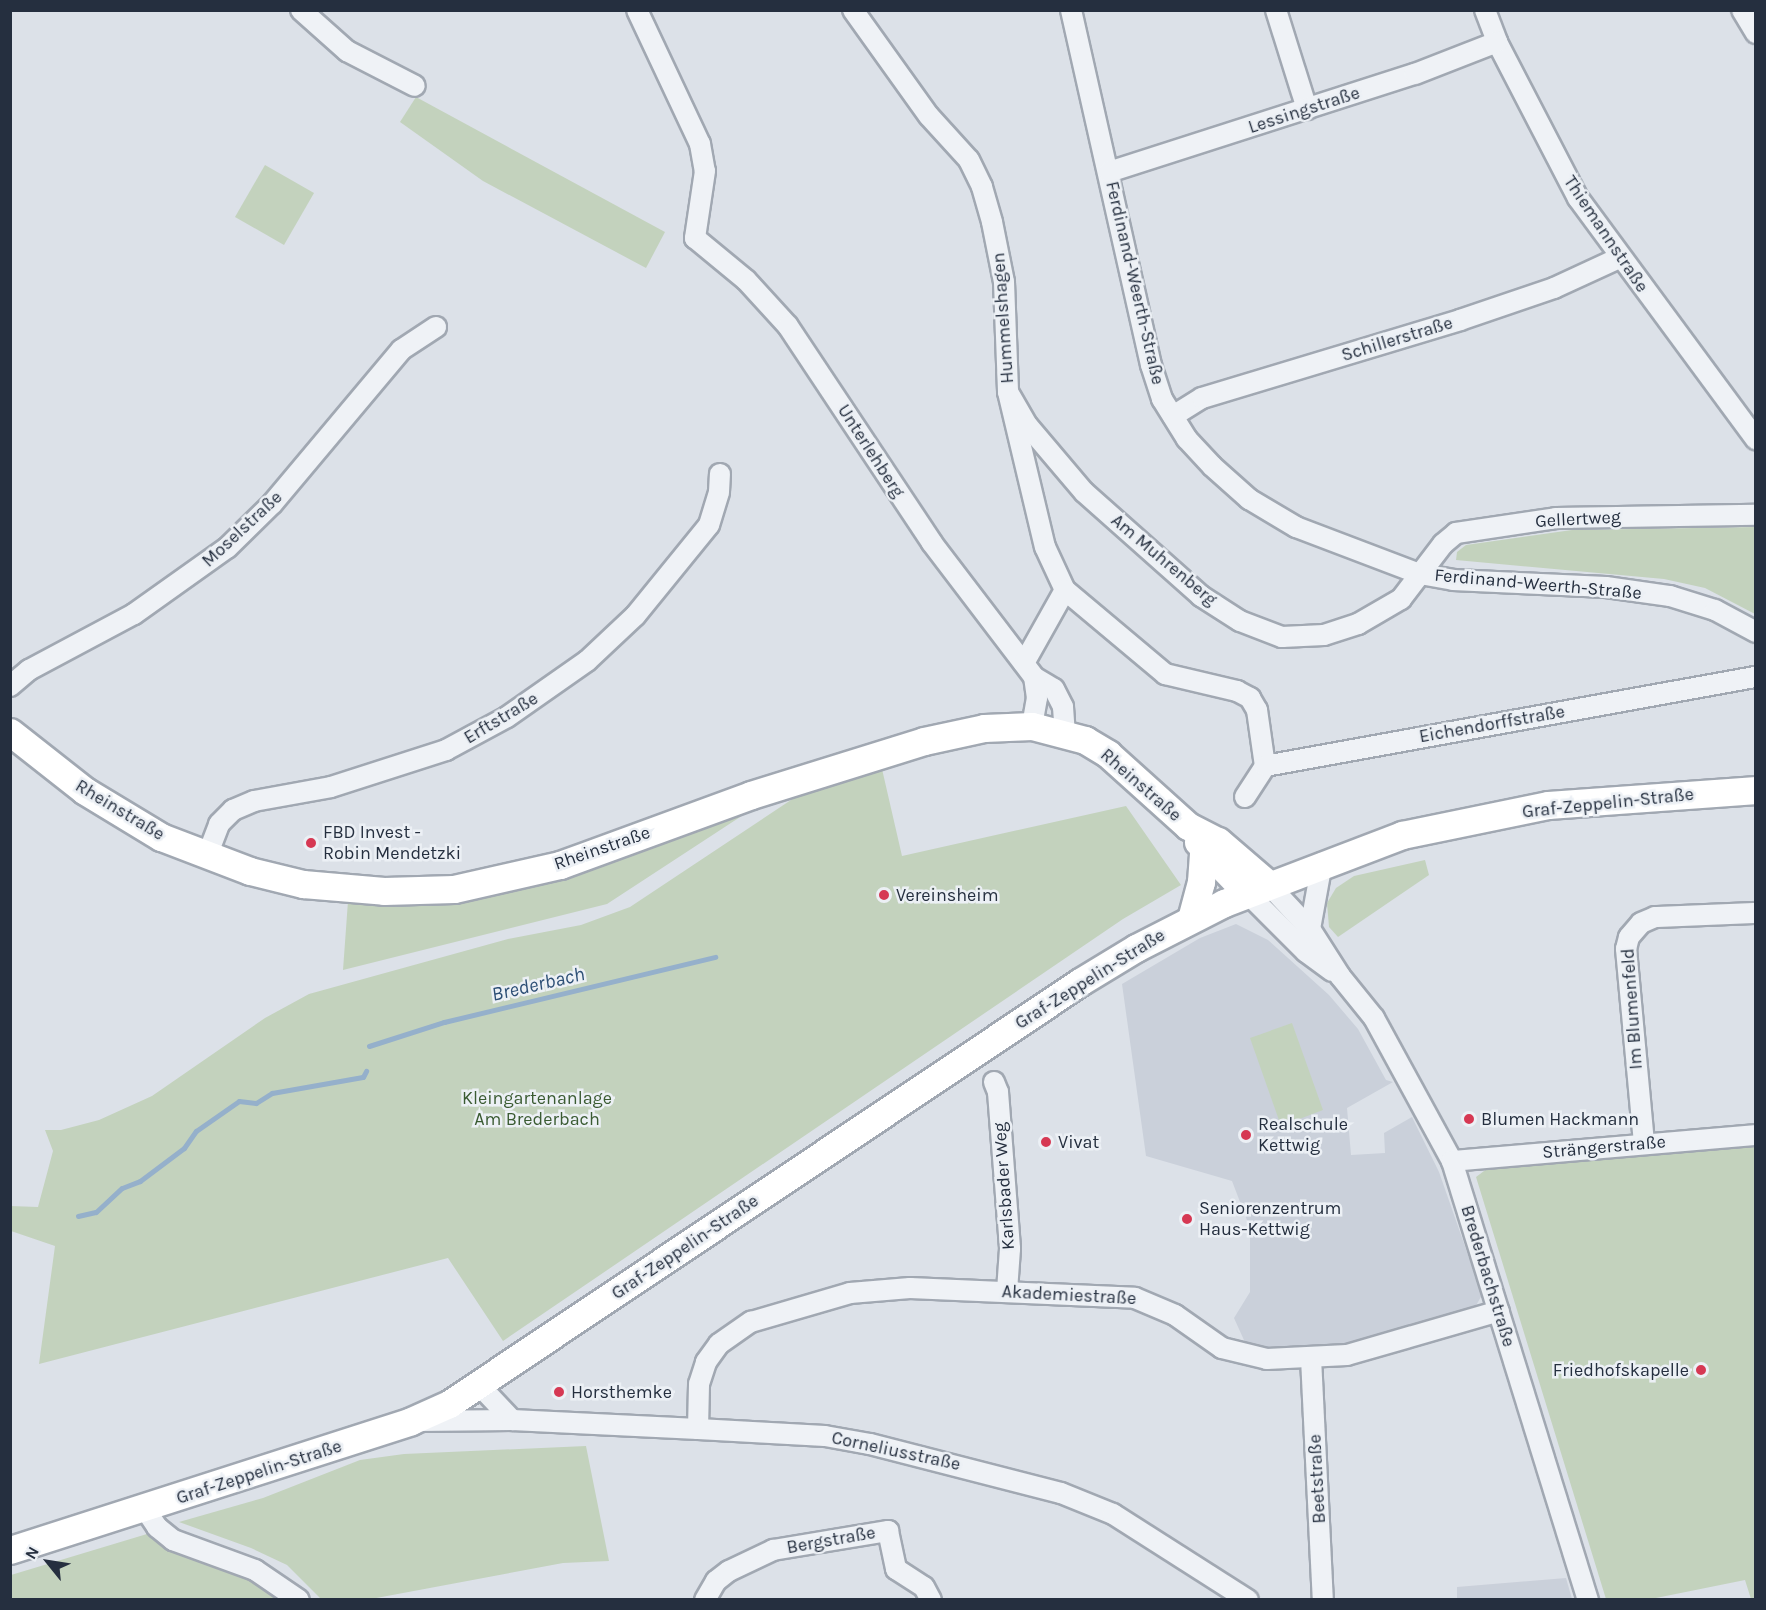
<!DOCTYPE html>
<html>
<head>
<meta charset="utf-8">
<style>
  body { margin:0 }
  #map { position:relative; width:1766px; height:1610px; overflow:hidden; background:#dce1e8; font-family:Karla,sans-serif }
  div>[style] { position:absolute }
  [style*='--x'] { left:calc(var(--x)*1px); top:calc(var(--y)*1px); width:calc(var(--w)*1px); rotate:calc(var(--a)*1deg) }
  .built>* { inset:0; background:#cad0da }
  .green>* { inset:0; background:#c3d2bd }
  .stream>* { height:5px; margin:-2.5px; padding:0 2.5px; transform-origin:2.5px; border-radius:2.5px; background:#95b0cb }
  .roads { filter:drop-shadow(2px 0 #a1a8b2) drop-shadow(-2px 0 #a1a8b2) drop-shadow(0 2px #a1a8b2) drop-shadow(0 -2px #a1a8b2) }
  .street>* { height:20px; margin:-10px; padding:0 10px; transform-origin:10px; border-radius:10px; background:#eff2f6 }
  .secondary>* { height:27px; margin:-13.5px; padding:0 13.5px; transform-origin:13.5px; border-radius:13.5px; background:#fff }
  .dots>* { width:16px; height:16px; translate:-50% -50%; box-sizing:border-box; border:3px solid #ecf0f5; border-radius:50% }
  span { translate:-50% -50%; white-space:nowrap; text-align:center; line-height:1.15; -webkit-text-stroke:5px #ecf0f5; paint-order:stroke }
  .street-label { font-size:18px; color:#252f3f }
  .poi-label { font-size:18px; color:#252f3f }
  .left { translate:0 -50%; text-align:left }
  .right { translate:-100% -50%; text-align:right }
  .park-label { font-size:18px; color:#3a5b32 }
  .water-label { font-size:20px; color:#2d4f75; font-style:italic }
  .frame { position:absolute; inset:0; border:12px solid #252f3f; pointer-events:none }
  .north { position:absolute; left:18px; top:1532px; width:60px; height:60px; -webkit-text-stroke:4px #ecf0f5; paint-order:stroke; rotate:300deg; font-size:16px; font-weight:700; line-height:24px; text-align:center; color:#252f3f }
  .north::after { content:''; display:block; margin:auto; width:21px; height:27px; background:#252f3f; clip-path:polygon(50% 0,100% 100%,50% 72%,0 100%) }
</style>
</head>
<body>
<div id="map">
  <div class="built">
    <i style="clip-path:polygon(1236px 924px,1268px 940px,1329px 995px,1358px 1029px,1386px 1080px,1393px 1082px,1347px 1108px,1351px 1155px,1385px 1153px,1384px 1133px,1412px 1117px,1439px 1172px,1482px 1295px,1474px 1309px,1338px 1348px,1248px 1349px,1234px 1318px,1250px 1292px,1250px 1228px,1232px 1181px,1146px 1156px,1122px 984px,1200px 938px)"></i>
    <i style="clip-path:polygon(1566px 1578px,1572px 1599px,1457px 1599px,1457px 1587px)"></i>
  </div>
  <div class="green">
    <i style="clip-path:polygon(416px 97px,665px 232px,646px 268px,483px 181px,400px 122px)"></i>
    <i style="clip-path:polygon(265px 165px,314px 193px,284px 245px,235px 217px)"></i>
    <i style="clip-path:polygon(1755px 527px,1755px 614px,1705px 588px,1664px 579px,1456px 560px,1457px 552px,1466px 545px,1572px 530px)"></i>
    <i style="clip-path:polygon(882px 769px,902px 856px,1126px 806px,1181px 885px,1123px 919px,503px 1341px,448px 1258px,39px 1364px,55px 1246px,11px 1231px,10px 1206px,38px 1207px,53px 1151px,45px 1130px,61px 1130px,99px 1120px,152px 1096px,265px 1018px,309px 994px,508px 939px,581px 925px,630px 907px,800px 794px)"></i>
    <i style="clip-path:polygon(760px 804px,607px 904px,343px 970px,348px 901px,385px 904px)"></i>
    <i style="clip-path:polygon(1425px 860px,1429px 875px,1338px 937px,1329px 927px,1327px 903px,1336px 888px,1354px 876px)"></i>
    <i style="clip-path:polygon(1292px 1023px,1323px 1110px,1281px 1126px,1250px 1038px)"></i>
    <i style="clip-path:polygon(1754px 1147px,1755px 1599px,1751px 1599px,1745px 1580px,1651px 1599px,1606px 1599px,1476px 1177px,1488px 1168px)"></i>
    <i style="clip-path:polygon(586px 1446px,609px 1561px,563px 1563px,371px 1599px,321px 1599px,287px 1565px,251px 1548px,179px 1522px,263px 1498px,360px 1460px,404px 1454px)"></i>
    <i style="clip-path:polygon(147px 1534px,173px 1549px,247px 1577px,281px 1600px,11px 1600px,11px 1575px)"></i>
  </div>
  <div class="stream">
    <i style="--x:369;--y:1046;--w:79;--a:-17.7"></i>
    <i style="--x:444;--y:1022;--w:279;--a:-13.5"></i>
    <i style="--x:78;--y:1216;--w:18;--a:-13"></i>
    <i style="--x:96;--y:1212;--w:35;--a:-43"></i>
    <i style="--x:122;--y:1188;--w:19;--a:-21"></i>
    <i style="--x:140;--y:1181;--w:55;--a:-36.9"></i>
    <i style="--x:184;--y:1148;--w:21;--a:-55"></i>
    <i style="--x:196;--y:1131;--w:52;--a:-34.9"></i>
    <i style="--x:239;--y:1101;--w:17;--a:7"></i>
    <i style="--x:256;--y:1103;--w:19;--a:-32"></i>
    <i style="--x:272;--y:1093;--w:92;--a:-10"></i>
    <i style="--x:363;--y:1077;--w:7;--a:-63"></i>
  </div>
  <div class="roads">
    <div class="street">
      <i style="--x:301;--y:10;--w:62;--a:41.7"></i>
      <i style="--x:347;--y:51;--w:76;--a:27.2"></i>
      <i style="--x:637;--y:10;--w:148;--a:64.8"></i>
      <i style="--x:700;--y:144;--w:27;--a:80"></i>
      <i style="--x:705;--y:171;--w:68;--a:98.5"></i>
      <i style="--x:695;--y:238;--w:66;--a:39.5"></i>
      <i style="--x:746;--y:280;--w:62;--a:47.6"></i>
      <i style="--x:788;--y:326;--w:260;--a:56.4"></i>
      <i style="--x:932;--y:543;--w:168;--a:52.7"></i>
      <i style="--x:1034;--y:677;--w:23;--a:31"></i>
      <i style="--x:1054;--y:689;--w:20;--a:63"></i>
      <i style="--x:1063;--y:707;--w:26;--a:86"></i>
      <i style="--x:853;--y:10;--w:130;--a:54.4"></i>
      <i style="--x:929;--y:116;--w:59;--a:47.7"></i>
      <i style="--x:969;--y:160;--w:30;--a:64"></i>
      <i style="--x:982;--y:187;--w:36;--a:74"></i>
      <i style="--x:992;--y:222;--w:61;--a:78.7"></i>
      <i style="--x:1004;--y:282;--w:110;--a:87.9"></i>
      <i style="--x:1008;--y:392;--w:159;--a:76.6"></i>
      <i style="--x:1045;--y:547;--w:47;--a:65.1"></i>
      <i style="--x:1065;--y:590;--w:84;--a:119.3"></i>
      <i style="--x:1071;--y:10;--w:364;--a:77.3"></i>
      <i style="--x:1151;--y:365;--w:36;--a:72"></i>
      <i style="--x:1162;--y:399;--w:47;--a:58"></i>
      <i style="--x:1187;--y:439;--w:37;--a:47"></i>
      <i style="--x:1212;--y:466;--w:50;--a:41.7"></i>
      <i style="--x:1249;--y:499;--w:55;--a:30.8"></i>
      <i style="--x:1296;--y:527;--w:133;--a:20.8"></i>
      <i style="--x:1420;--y:574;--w:34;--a:10"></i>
      <i style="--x:1453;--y:580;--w:153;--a:2.6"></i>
      <i style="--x:1606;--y:587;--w:65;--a:8"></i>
      <i style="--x:1670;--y:596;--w:47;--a:17.3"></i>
      <i style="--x:1715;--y:610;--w:47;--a:28.2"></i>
      <i style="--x:1276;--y:10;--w:104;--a:72.6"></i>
      <i style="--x:1485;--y:10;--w:34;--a:69"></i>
      <i style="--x:1497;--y:42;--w:176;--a:62.6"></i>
      <i style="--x:1578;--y:198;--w:300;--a:53.6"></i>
      <i style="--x:1742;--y:10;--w:27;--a:59"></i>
      <i style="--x:1109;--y:172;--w:321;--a:-17.8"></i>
      <i style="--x:1415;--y:74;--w:88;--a:-21.3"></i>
      <i style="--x:1008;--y:392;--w:39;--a:60"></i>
      <i style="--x:1028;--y:426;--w:87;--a:49.7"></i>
      <i style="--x:1084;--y:492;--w:157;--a:41.6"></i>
      <i style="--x:1201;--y:596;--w:46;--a:32.7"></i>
      <i style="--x:1240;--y:621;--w:45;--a:20.9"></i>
      <i style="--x:1282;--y:637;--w:42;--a:-2.7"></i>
      <i style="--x:1324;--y:635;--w:36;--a:-18"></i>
      <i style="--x:1358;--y:624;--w:50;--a:-30.2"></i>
      <i style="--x:1401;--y:599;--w:69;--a:-52.6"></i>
      <i style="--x:1443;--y:544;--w:17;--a:-40"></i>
      <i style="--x:1456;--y:533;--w:101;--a:-8.5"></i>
      <i style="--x:1556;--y:518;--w:200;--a:-0.9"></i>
      <i style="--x:1173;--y:416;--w:34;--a:-32"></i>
      <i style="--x:1202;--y:398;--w:270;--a:-16.8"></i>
      <i style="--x:1460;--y:320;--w:99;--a:-18.8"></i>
      <i style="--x:1554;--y:288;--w:72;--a:-24.8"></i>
      <i style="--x:1065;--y:590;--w:131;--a:40"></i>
      <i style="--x:1165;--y:674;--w:74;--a:13.3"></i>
      <i style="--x:1237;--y:691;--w:15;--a:28"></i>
      <i style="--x:1250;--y:698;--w:14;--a:60"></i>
      <i style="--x:1257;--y:710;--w:57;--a:81.9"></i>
      <i style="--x:10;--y:686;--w:25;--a:-40"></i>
      <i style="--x:29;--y:670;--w:119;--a:-28.1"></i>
      <i style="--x:134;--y:614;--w:114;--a:-35.4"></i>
      <i style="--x:227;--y:548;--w:63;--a:-44.4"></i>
      <i style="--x:272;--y:504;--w:201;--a:-50"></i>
      <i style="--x:401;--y:350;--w:42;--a:-33.3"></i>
      <i style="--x:1032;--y:726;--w:28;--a:-80"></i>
      <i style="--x:1037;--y:698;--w:21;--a:-98"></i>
      <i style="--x:1245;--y:797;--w:37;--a:-57"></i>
      <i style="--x:1265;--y:766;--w:499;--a:-10.3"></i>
      <i style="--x:207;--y:856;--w:34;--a:-69"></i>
      <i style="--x:219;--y:824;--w:20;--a:-45"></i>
      <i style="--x:233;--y:810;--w:23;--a:-23"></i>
      <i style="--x:254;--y:801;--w:78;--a:-10.3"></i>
      <i style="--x:331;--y:787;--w:121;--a:-17.8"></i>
      <i style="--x:446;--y:750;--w:69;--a:-28.4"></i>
      <i style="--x:507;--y:717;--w:98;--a:-35"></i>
      <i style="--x:587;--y:661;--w:66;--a:-43.2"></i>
      <i style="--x:635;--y:616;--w:117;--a:-50.9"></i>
      <i style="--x:709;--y:525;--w:34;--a:-73"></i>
      <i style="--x:719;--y:492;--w:18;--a:-87"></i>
      <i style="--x:1268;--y:884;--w:62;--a:47"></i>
      <i style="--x:1310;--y:929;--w:56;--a:57.4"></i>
      <i style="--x:1340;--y:976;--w:54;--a:51"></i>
      <i style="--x:1374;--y:1018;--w:163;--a:61.4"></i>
      <i style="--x:1452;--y:1161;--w:460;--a:72.8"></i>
      <i style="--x:1247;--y:893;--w:83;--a:45"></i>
      <i style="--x:1306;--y:952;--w:32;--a:36"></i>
      <i style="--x:1310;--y:929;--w:67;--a:-79.7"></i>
      <i style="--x:994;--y:1082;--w:11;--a:68"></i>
      <i style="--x:998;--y:1092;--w:157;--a:85.6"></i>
      <i style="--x:1010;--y:1249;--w:42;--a:94.1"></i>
      <i style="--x:1644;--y:1143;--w:195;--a:-95.3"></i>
      <i style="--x:1626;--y:949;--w:12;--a:-76"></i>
      <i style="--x:1629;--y:937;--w:18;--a:-49"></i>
      <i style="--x:1641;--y:923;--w:15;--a:-23"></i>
      <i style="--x:1655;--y:917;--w:101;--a:-2.3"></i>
      <i style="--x:1452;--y:1161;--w:305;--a:-4.9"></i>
      <i style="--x:1311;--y:1358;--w:242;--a:87.2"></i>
      <i style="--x:480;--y:1386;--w:47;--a:46.7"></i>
      <i style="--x:417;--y:1421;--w:95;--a:-0.6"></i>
      <i style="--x:512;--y:1420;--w:186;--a:2.8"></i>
      <i style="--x:698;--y:1429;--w:127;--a:3.2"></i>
      <i style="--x:825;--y:1436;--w:46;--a:10.1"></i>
      <i style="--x:870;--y:1444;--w:197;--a:14.4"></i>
      <i style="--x:1061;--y:1493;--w:56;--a:22"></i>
      <i style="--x:1113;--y:1514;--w:160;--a:32.5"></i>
      <i style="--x:698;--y:1429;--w:45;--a:-88.7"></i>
      <i style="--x:699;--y:1384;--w:23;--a:-72"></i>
      <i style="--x:706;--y:1362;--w:22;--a:-54"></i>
      <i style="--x:719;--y:1344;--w:39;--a:-35"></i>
      <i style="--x:751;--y:1322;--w:103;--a:-16.3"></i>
      <i style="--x:850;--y:1293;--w:60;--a:-4.8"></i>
      <i style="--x:910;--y:1288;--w:225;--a:2.5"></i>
      <i style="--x:1135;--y:1298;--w:43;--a:23"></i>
      <i style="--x:1175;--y:1315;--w:57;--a:35.1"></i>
      <i style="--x:1222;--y:1348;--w:46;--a:13.7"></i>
      <i style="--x:1267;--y:1359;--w:80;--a:-2.9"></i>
      <i style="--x:1347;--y:1355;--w:158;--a:-16.1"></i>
      <i style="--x:145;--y:1509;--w:22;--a:56"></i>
      <i style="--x:157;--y:1527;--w:21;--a:39"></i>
      <i style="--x:173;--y:1540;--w:87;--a:20.1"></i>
      <i style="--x:255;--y:1570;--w:53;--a:34.3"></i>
      <i style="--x:705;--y:1600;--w:22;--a:-60"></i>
      <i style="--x:716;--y:1581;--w:16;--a:-38"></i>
      <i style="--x:729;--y:1571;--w:49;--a:-25.5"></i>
      <i style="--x:773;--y:1550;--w:117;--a:-9.4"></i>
      <i style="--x:888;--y:1531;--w:39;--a:78"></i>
      <i style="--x:896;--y:1569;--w:33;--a:33"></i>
      <i style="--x:924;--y:1587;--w:15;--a:62"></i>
    </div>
    <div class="secondary">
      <i style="--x:10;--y:732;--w:95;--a:38.2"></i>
      <i style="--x:85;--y:791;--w:89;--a:31.2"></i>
      <i style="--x:161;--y:837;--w:95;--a:20.9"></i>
      <i style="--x:250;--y:871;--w:55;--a:13.8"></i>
      <i style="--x:303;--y:884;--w:81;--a:4.9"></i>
      <i style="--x:384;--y:891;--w:70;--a:-1.6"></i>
      <i style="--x:454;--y:889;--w:109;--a:-12.8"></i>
      <i style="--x:560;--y:865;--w:203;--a:-20.1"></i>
      <i style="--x:751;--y:795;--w:181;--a:-17.3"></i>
      <i style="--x:924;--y:741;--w:61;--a:-12.2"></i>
      <i style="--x:984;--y:728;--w:48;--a:-2.4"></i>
      <i style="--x:1032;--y:726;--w:55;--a:14.8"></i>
      <i style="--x:1085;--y:740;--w:27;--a:31"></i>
      <i style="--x:1108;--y:754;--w:108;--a:42"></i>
      <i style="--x:1188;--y:826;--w:34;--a:27"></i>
      <i style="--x:1218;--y:841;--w:66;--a:40.7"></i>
      <i style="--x:1198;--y:842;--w:71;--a:46.1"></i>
      <i style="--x:1191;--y:919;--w:38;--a:-75"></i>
      <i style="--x:1201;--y:882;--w:31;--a:-86"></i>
      <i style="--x:10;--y:1550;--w:421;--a:-17.8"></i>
      <i style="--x:411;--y:1421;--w:42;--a:-24.1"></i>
      <i style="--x:449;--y:1404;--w:759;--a:-33.77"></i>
      <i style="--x:1080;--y:982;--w:66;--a:-31.3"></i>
      <i style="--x:1136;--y:948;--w:99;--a:-27.1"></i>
      <i style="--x:1224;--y:903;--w:191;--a:-20.9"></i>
      <i style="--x:1402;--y:835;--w:149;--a:-11.6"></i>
      <i style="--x:1548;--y:805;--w:209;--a:-4.1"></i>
    </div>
  </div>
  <div class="dots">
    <i style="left:311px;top:843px;background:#d63853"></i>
    <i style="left:884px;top:895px;background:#d63853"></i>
    <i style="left:1469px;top:1119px;background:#d63853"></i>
    <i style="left:1246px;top:1135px;background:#d63853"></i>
    <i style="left:1046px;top:1142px;background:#d63853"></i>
    <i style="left:1187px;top:1219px;background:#d63853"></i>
    <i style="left:1701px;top:1370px;background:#d63853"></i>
    <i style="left:559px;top:1392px;background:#d63853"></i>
  </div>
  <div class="street-label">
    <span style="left:1304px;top:110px;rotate:-18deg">Lessingstraße</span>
    <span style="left:1606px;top:234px;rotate:56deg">Thiemannstraße</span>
    <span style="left:1135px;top:283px;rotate:77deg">Ferdinand-Weerth-Straße</span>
    <span style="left:1003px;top:318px;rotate:-94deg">Hummelshagen</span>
    <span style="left:1397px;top:339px;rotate:-17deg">Schillerstraße</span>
    <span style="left:871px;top:451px;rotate:57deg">Unterlehberg</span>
    <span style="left:1578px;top:519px;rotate:-3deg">Gellertweg</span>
    <span style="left:242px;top:529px;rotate:-43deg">Moselstraße</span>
    <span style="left:1164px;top:560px;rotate:40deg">Am Muhrenberg</span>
    <span style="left:1538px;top:584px;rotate:5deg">Ferdinand-Weerth-Straße</span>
    <span style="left:501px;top:718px;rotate:-31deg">Erftstraße</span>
    <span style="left:1492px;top:724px;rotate:-10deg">Eichendorffstraße</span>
    <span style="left:1141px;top:785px;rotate:41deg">Rheinstraße</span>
    <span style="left:1608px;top:803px;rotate:-6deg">Graf-Zeppelin-Straße</span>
    <span style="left:120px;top:810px;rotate:31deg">Rheinstraße</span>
    <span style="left:602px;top:848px;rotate:-19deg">Rheinstraße</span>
    <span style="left:1090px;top:979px;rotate:-32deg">Graf-Zeppelin-Straße</span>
    <span style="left:1632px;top:1009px;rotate:-94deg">Im Blumenfeld</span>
    <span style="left:1604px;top:1147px;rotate:-5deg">Strängerstraße</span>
    <span style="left:1004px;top:1186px;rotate:-94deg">Karlsbader Weg</span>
    <span style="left:685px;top:1247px;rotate:-34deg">Graf-Zeppelin-Straße</span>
    <span style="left:1488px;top:1276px;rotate:73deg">Brederbachstraße</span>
    <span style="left:1069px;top:1295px;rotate:3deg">Akademiestraße</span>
    <span style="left:896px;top:1451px;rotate:12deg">Corneliusstraße</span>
    <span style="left:259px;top:1472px;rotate:-18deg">Graf-Zeppelin-Straße</span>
    <span style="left:1317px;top:1479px;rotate:-93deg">Beetstraße</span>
    <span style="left:831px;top:1540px;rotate:-10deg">Bergstraße</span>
  </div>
  <div class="poi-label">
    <span class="left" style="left:323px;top:843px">FBD Invest -<br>Robin Mendetzki</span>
    <span class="left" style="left:896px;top:895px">Vereinsheim</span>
    <span class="left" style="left:1481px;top:1119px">Blumen Hackmann</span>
    <span class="left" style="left:1258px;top:1135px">Realschule<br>Kettwig</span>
    <span class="left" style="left:1058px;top:1142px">Vivat</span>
    <span class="left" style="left:1199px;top:1219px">Seniorenzentrum<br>Haus-Kettwig</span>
    <span class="right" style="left:1689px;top:1370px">Friedhofskapelle</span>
    <span class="left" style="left:571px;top:1392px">Horsthemke</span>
  </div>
  <div class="park-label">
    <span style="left:537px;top:1109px">Kleingartenanlage<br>Am Brederbach</span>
  </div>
  <div class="water-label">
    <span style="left:538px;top:984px;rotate:-13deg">Brederbach</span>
  </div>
  <div class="frame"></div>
  <div class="north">N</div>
</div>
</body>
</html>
